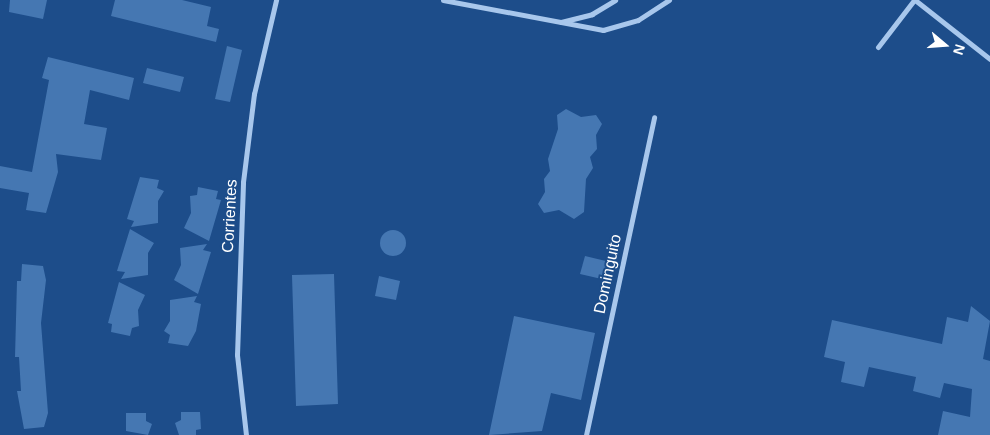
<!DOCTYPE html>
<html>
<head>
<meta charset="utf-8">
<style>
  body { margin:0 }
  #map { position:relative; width:990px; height:435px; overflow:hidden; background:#1d4d8a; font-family:Helvetica,sans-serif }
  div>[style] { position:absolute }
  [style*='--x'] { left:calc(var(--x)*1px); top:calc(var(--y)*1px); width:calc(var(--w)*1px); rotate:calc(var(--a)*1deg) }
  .building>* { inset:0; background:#4577b2 }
  .round { border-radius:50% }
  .minor>* { height:5px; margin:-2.5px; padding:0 2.5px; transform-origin:2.5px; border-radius:2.5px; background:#a8c7ec }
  span { translate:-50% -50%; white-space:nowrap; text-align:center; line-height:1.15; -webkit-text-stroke:4px #1d4d8a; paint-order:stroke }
  .street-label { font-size:16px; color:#fff }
  .north { position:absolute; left:920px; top:20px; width:50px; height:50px; -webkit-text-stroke:4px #1d4d8a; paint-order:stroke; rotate:108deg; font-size:14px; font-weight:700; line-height:20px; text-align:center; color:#fff }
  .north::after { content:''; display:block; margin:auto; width:18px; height:22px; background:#fff; clip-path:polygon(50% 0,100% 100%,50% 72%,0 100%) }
</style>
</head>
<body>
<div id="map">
  <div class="building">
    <i style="clip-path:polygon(10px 0,47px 0,43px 19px,9px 12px)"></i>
    <i style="clip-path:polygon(115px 0,182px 0,211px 7px,207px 26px,219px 29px,216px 42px,111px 16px)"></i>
    <i style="clip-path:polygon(227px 46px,242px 50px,230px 102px,215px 99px)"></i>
    <i style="clip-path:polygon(48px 57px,134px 78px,129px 100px,90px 90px,84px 124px,107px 128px,101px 160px,56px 154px,58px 172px,46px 213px,26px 210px,29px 193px,0 188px,0 166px,32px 172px,49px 80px,42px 78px)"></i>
    <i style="clip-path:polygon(147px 68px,184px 77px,180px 92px,143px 83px)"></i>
    <i style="clip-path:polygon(566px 109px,581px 117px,596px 115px,602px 124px,596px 135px,597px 149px,590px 157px,593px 168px,586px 179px,584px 212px,574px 219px,559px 210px,544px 213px,538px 204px,545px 192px,544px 179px,550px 171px,548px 159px,558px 129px,557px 115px)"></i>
    <i style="clip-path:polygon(140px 177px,159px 180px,157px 188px,164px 191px,158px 201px,158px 223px,131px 227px,134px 221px,127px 219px)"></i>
    <i style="clip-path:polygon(198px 187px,218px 191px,216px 199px,221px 200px,209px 241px,184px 228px,191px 213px,190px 196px,197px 195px)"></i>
    <i style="clip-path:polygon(130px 229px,154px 243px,148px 253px,148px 275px,121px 279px,125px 272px,117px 271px)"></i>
    <i class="round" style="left:380px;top:230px;width:26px;height:26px"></i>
    <i style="clip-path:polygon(207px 244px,203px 250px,211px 252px,198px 294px,174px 280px,181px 265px,180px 248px)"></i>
    <i style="clip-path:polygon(585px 256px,610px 262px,606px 280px,580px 274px)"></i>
    <i style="clip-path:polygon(22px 264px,43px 266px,46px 280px,41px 323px,48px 413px,44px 427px,24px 429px,17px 391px,21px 391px,19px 357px,15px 357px,17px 281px,21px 281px)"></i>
    <i style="clip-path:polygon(334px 274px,338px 404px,296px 406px,292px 275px)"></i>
    <i style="clip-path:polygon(379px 276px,400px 281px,396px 300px,375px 296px)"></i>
    <i style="clip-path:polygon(119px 282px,145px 295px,138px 310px,139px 326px,132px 328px,130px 336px,111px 332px,112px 324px,108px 323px)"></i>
    <i style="clip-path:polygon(197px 296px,194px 302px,201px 304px,196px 331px,188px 346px,168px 343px,170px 335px,164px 331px,170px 321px,170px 300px)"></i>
    <i style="clip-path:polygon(971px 306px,990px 321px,983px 359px,990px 361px,990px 435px,938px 435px,943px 411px,970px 417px,972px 389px,944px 383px,940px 398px,913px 391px,916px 377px,869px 367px,864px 387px,841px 382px,845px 362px,824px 357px,832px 320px,942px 344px,947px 317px,968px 322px)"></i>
    <i style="clip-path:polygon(514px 316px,595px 333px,581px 400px,551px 393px,542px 431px,489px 435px)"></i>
    <i style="clip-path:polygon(181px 412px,200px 412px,201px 429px,196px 430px,196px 435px,179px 435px,175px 423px,181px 420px)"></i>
    <i style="clip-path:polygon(126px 413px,146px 413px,146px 421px,152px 424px,148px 435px,126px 431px)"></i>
  </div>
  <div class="minor">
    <i style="--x:443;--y:0;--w:163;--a:10.6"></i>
    <i style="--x:603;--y:30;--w:36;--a:-16"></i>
    <i style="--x:638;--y:20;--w:37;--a:-33"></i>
    <i style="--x:915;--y:0;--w:95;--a:38.2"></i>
    <i style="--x:561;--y:22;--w:32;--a:-14"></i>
    <i style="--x:592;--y:14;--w:27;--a:-31"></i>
    <i style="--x:878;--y:47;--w:59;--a:-52.5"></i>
    <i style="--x:246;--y:435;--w:81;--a:-96.4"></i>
    <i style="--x:237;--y:355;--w:173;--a:-88"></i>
    <i style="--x:243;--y:182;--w:89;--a:-82.9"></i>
    <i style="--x:254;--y:94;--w:97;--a:-76.8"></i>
    <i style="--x:586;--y:435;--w:325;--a:-77.9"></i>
  </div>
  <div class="street-label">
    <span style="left:230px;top:216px;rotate:-87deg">Corrientes</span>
    <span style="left:608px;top:274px;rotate:-78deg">Dominguito</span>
  </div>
  <div class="north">N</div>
</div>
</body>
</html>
